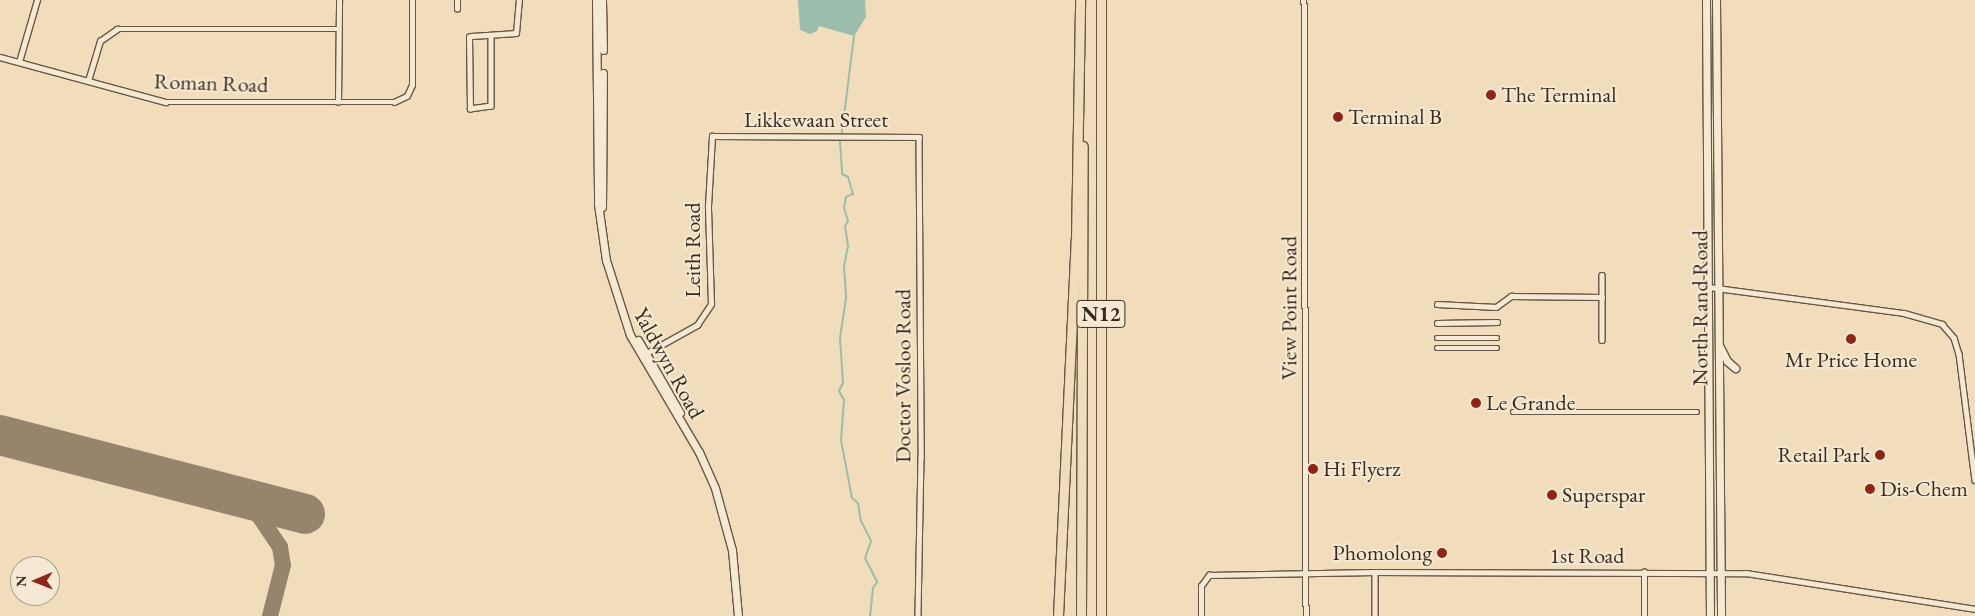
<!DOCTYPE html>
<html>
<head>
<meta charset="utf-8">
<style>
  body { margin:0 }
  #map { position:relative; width:1975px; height:616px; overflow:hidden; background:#f1ddbb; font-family:"EB Garamond",serif }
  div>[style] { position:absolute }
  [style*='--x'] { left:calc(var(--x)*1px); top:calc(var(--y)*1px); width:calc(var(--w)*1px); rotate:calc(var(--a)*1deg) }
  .water>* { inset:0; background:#9cbdab }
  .stream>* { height:2px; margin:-1px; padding:0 1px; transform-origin:1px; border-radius:1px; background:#9cbdab }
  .taxiway>* { height:16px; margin:-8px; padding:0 8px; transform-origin:8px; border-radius:8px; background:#96846c }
  .runway>* { height:40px; margin:-20px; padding:0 20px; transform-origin:20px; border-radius:20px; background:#96846c }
  .roads { filter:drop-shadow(1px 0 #695744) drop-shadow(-1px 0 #695744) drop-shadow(0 1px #695744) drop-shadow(0 -1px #695744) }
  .minor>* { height:4.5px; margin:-2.25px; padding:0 2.25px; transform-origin:2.25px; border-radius:2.25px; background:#f6e9d3 }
  .secondary>* { height:7px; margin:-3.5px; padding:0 3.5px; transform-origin:3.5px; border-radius:3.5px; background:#f6e9d3 }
  .motorway>* { height:9px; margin:-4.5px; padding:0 4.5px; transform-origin:4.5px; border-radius:4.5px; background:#f1ddbb }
  .dots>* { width:14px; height:14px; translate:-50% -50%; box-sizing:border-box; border:2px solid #f6e9d3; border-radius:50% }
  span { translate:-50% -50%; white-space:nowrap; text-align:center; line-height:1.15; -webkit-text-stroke:4px #f6e9d3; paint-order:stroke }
  .shield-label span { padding:1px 4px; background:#f6e9d3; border:1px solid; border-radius:4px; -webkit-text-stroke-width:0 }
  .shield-label { font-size:21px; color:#3c2a1c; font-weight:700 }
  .street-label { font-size:22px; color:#3c2a1c }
  .poi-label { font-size:22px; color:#3c2a1c }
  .left { translate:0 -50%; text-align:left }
  .right { translate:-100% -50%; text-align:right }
  .north { position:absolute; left:10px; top:556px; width:50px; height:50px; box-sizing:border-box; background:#f6e9d3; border:1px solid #ac9d8a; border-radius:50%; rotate:269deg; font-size:14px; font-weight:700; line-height:20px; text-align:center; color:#3c2a1c }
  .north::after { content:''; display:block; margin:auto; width:18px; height:22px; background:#8f2418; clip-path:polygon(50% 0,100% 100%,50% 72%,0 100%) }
</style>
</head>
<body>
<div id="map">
  <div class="water">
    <i style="clip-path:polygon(798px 0,865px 0,866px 17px,854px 36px,819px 26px,817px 31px,810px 34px,800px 30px)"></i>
  </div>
  <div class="stream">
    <i style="--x:842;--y:132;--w:98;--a:-82.9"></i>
    <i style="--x:840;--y:142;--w:32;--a:86"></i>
    <i style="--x:842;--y:174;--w:7;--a:27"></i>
    <i style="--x:848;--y:177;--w:18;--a:74"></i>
    <i style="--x:853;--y:194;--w:8;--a:157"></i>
    <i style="--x:846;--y:197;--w:11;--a:100"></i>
    <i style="--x:844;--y:208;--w:14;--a:73"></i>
    <i style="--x:848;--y:221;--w:6;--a:121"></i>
    <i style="--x:845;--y:226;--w:20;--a:81"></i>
    <i style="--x:848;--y:246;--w:21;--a:101"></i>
    <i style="--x:844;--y:267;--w:31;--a:86"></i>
    <i style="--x:846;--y:298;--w:40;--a:98.5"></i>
    <i style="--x:840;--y:338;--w:45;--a:86.2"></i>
    <i style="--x:843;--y:383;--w:9;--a:117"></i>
    <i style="--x:839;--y:391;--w:10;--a:61"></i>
    <i style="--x:844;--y:400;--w:40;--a:94.3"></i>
    <i style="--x:841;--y:440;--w:59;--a:79.3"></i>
    <i style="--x:852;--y:498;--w:8;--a:40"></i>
    <i style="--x:858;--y:503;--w:18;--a:81"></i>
    <i style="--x:861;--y:521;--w:22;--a:63"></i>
    <i style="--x:871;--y:541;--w:18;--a:109"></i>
    <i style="--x:865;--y:558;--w:27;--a:63"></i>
    <i style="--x:877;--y:582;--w:7;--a:124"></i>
    <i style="--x:873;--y:588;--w:28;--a:96"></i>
  </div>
  <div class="taxiway">
    <i style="--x:219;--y:492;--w:43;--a:28.9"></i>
    <i style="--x:257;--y:513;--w:41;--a:55.9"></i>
    <i style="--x:280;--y:547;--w:18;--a:81"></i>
    <i style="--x:283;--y:565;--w:53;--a:104.3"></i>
  </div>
  <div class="runway">
    <i style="--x:0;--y:435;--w:315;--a:14.5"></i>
  </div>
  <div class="roads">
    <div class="minor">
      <i style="--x:1304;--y:0;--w:616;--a:89.81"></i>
      <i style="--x:457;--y:9;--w:9;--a:-90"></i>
      <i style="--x:491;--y:35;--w:71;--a:90"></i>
      <i style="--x:491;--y:106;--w:21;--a:172"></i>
      <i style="--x:470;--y:109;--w:72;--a:-90.8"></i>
      <i style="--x:469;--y:37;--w:3;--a:-18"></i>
      <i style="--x:472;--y:36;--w:44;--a:-3.9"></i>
      <i style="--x:516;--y:33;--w:33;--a:-85"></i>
      <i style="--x:0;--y:57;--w:172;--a:15.2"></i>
      <i style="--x:166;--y:102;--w:228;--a:0"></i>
      <i style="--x:394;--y:102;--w:14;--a:-25"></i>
      <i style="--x:407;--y:96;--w:12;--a:-66"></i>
      <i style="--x:412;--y:85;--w:85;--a:-90"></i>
      <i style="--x:19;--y:62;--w:65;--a:-73.8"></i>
      <i style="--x:88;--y:81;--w:42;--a:-73.3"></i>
      <i style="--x:100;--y:41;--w:21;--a:-35"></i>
      <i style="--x:117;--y:29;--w:221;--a:0"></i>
      <i style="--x:338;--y:102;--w:102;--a:-89.4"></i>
      <i style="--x:1602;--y:275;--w:22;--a:90"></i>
      <i style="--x:1709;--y:287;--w:197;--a:7.6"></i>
      <i style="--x:1904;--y:313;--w:40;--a:16"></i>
      <i style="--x:1942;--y:324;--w:18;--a:49"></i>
      <i style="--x:1954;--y:338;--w:17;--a:73"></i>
      <i style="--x:1959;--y:354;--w:127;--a:82.8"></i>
      <i style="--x:1437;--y:304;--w:59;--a:2.9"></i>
      <i style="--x:1496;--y:307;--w:19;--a:-36"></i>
      <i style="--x:1511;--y:296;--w:91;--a:0.6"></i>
      <i style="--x:1602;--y:297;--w:43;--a:90"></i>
      <i style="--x:1437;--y:323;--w:60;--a:-1"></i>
      <i style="--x:1437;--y:338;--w:60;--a:0"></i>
      <i style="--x:1437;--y:348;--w:60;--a:0"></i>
      <i style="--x:645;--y:354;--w:60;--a:-29.1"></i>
      <i style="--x:697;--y:325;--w:25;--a:-56"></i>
      <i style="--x:711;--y:304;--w:98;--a:-91.8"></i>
      <i style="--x:708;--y:206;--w:70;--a:-86.7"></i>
      <i style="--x:712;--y:136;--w:207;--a:0.3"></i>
      <i style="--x:919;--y:137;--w:320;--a:89.6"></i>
      <i style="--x:921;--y:457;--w:159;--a:91.1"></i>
      <i style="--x:1513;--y:412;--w:184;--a:0"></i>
      <i style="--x:1375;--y:572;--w:44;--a:90"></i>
      <i style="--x:1201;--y:616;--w:30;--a:-90"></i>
      <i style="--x:1201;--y:586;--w:14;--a:-54"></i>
      <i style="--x:1209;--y:575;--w:166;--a:-1"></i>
      <i style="--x:1375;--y:572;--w:371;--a:0.2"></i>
      <i style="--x:1746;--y:573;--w:232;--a:8.9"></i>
      <i style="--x:1644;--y:616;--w:44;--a:-90"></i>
    </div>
    <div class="secondary">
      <i style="--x:596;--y:0;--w:204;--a:89.4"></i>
      <i style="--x:598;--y:204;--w:57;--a:81.9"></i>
      <i style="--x:606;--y:260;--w:79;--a:72.3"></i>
      <i style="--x:630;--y:335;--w:136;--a:59.5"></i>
      <i style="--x:699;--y:452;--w:39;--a:66"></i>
      <i style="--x:715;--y:488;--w:64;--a:74.7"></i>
      <i style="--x:732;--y:550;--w:66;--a:84.8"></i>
      <i style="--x:602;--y:0;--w:50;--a:88.9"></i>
      <i style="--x:1706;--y:0;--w:616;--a:89.63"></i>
      <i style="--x:1716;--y:0;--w:616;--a:89.53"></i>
      <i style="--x:602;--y:207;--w:134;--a:-89.6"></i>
      <i style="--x:638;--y:340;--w:84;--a:60.1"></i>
      <i style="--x:1720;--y:347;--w:16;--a:63"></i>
      <i style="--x:1727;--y:361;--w:11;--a:41"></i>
    </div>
    <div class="motorway">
      <i style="--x:1101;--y:0;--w:616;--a:90"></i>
      <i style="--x:1058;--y:616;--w:378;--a:-87.3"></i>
      <i style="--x:1076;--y:238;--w:238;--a:-89"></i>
      <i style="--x:1081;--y:616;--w:470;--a:-89.8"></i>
    </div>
  </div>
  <div class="dots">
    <i style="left:1491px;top:95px;background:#8f2418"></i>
    <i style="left:1338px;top:117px;background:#8f2418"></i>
    <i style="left:1851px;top:339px;background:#8f2418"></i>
    <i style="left:1476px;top:403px;background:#8f2418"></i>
    <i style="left:1880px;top:455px;background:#8f2418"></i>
    <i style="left:1313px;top:469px;background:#8f2418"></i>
    <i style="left:1870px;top:489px;background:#8f2418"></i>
    <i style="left:1552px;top:495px;background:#8f2418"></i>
    <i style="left:1442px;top:553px;background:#8f2418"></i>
  </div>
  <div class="shield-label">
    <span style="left:1101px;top:314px">N12</span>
  </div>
  <div class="street-label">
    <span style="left:211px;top:83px;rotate:2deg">Roman Road</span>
    <span style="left:816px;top:120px">Likkewaan Street</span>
    <span style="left:693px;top:250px;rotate:-90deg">Leith Road</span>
    <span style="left:1289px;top:308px;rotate:-90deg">View Point Road</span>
    <span style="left:1700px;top:308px;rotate:-90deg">North Rand Road</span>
    <span style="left:669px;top:363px;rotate:61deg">Yaldwyn Road</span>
    <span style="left:903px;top:376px;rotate:-90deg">Doctor Vosloo Road</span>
    <span style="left:1587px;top:556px">1st Road</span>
  </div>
  <div class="poi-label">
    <span class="left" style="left:1501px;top:95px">The Terminal</span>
    <span class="left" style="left:1348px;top:117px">Terminal B</span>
    <span style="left:1851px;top:360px">Mr Price Home</span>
    <span class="left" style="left:1486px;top:403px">Le Grande</span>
    <span class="right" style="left:1870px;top:455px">Retail Park</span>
    <span class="left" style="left:1323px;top:469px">Hi Flyerz</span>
    <span class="left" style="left:1880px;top:489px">Dis-Chem</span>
    <span class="left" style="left:1562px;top:495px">Superspar</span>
    <span class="right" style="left:1432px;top:553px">Phomolong</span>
  </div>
  <div class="north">N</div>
</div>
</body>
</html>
